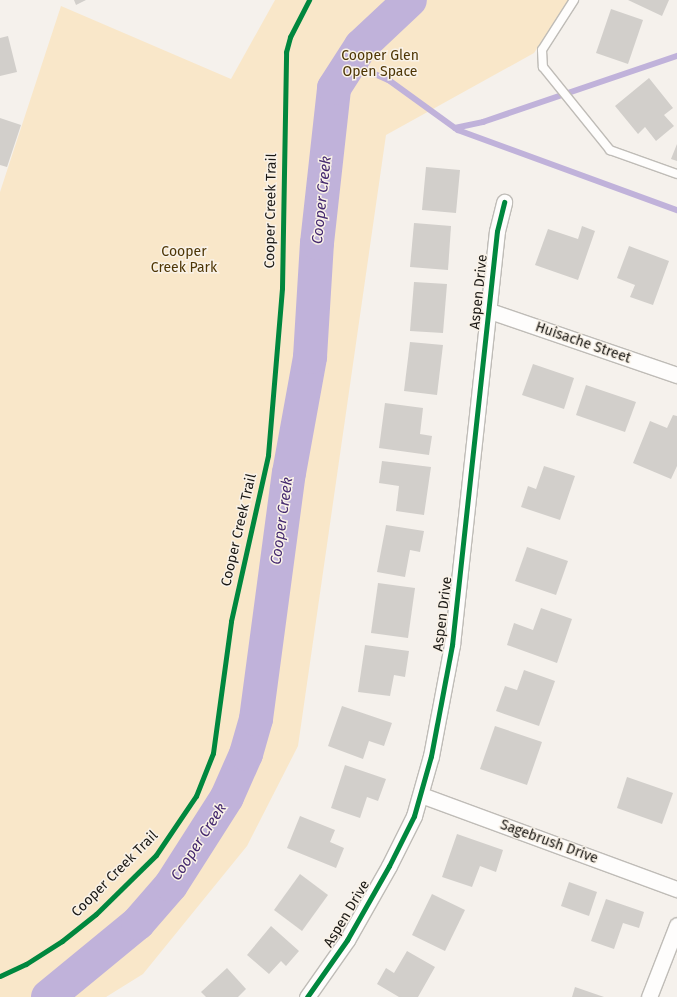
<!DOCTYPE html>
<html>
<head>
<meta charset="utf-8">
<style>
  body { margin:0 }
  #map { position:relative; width:677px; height:997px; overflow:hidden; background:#f5f1ec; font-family:"Fira Sans",sans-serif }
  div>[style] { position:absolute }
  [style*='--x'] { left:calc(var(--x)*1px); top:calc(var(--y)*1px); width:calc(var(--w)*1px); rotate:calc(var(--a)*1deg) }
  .green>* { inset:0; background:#f9e7c9 }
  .stream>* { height:5.5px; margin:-2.75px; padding:0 2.75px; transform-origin:2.75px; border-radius:2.75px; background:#c0b2da }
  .river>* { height:34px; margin:-17px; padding:0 17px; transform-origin:17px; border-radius:17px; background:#c0b2da }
  .building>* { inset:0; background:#d2cfcb }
  .roads { filter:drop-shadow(1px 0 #bfbcb7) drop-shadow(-1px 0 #bfbcb7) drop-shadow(0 1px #bfbcb7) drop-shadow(0 -1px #bfbcb7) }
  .lane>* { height:8px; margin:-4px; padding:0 4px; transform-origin:4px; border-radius:4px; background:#fefdfc }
  .street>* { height:15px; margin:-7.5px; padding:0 7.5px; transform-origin:7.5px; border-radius:7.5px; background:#fefdfc }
  .cycleway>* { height:5px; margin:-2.5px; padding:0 2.5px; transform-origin:2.5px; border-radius:2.5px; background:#00873e }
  span { translate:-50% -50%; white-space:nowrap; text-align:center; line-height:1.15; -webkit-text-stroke:3px #f9f2e8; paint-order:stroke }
  .park-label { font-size:14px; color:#4e3605 }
  .street-label { font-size:14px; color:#1a1814 }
  .water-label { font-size:15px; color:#45296f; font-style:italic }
</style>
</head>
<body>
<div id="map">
  <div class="green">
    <i style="clip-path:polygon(275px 0,569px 0,534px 53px,386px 135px,298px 746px,247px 846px,143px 974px,106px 997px,0 997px,0 192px,61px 6px,231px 79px)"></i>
  </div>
  <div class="stream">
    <i style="--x:343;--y:68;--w:21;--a:3"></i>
    <i style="--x:364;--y:69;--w:27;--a:24"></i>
    <i style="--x:389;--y:80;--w:85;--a:35.9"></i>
    <i style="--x:458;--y:130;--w:233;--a:20.1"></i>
    <i style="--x:455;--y:128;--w:29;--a:-12"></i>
    <i style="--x:483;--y:122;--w:205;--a:-18.8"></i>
  </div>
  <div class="river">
    <i style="--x:48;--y:997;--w:117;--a:-39.4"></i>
    <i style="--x:138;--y:923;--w:50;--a:-49"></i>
    <i style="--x:171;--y:885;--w:104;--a:-57.5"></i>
    <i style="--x:227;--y:797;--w:47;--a:-66.2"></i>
    <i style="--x:246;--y:754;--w:36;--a:-74"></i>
    <i style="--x:256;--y:719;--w:248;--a:-82.4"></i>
    <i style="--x:289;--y:473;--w:118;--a:-79.7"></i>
    <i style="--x:310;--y:357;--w:114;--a:-86.5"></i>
    <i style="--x:317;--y:243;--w:156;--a:-83.7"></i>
    <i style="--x:334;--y:88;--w:50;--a:-57.3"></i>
    <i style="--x:361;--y:46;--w:67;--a:-43.2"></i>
  </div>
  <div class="building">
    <i style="clip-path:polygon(74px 0,86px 0,76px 5px)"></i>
    <i style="clip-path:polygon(628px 0,669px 0,662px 16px)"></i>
    <i style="clip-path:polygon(611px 9px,643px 20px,628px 64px,596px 53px)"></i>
    <i style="clip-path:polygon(8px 36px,17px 72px,0 76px,0 38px)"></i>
    <i style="clip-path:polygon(649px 78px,673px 108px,664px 115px,674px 126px,656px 141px,645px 127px,638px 134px,615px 106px)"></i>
    <i style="clip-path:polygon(0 118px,21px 125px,7px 167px,0 165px)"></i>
    <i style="clip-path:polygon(677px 144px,677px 161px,671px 159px)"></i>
    <i style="clip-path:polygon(426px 167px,460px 170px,456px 213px,422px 210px)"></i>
    <i style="clip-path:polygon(414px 223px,451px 226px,448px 270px,410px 267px)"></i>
    <i style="clip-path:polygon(582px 226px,595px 231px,578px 280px,535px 265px,548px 229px,578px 239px)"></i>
    <i style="clip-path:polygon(629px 246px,669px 261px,653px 305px,630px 297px,635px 285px,617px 278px)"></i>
    <i style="clip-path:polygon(414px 282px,447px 284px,443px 333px,410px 331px)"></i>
    <i style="clip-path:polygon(410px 342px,443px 345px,437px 395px,404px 391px)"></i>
    <i style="clip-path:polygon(533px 364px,574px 378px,564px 409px,522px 395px)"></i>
    <i style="clip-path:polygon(586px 385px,636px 402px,625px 432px,576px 415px)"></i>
    <i style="clip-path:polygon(385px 403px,423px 408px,420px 434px,432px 436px,429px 455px,379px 448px)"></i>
    <i style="clip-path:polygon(673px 415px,677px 416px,677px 466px,671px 479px,633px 463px,650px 421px,667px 428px)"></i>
    <i style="clip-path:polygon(382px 461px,431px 467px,424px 515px,396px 511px,399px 486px,379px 483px)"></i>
    <i style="clip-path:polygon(544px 466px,575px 476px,560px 520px,521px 507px,528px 486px,536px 489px)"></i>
    <i style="clip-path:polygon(386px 525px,424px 531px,420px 552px,410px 550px,405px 577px,377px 572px)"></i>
    <i style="clip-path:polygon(527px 547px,568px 561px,556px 595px,515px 581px)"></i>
    <i style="clip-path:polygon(378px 583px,415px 588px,408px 638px,371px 633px)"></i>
    <i style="clip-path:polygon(541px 608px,572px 619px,557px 663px,507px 645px,514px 623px,533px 630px)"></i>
    <i style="clip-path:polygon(365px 645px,409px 651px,405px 677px,394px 675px,390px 696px,358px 692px)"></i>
    <i style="clip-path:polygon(524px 670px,555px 681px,539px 726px,496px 711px,505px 686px,517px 690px)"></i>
    <i style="clip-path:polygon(342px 706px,392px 723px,384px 746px,369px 741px,363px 759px,328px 746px)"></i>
    <i style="clip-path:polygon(495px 726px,542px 742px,527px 785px,480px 769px)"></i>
    <i style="clip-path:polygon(345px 765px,386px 779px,378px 801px,367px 797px,360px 818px,331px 808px)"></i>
    <i style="clip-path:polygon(627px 777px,673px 793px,662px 824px,617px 808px)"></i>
    <i style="clip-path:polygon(300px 816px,335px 830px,330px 842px,344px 848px,336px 868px,287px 848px)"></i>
    <i style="clip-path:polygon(457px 834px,503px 850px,496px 872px,480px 866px,472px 887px,442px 877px)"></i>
    <i style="clip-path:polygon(300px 874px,328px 895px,302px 931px,274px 910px)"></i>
    <i style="clip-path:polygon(569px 882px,597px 892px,589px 916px,561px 906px)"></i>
    <i style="clip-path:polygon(432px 894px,465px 910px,445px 951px,412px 935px)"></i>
    <i style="clip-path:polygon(606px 899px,644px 912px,639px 928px,623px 923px,614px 949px,591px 941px)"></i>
    <i style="clip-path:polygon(271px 926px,299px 951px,286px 966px,281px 961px,269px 974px,247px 955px)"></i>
    <i style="clip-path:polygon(407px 951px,435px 967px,418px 997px,399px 997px,377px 984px,386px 968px,394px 973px)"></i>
    <i style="clip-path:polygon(227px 968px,246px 989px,238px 997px,206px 997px,201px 992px)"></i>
    <i style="clip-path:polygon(575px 987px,604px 997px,572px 997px)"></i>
  </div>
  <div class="roads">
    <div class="lane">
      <i style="--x:574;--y:0;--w:59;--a:122.6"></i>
      <i style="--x:542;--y:50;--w:17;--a:87"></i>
      <i style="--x:543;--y:67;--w:107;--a:51.1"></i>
      <i style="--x:610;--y:150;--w:71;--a:19.7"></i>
    </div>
    <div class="street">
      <i style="--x:490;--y:311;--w:198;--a:18.9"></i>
      <i style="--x:421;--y:795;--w:273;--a:20.2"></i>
      <i style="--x:307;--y:997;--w:70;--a:-54.9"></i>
      <i style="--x:347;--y:940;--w:85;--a:-60.4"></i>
      <i style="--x:389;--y:866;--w:56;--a:-63.4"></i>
      <i style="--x:414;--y:816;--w:62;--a:-74.2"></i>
      <i style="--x:431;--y:756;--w:113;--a:-79.3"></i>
      <i style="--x:452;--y:645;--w:416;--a:-83.8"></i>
      <i style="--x:497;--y:231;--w:30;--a:-76"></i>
      <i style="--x:649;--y:997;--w:77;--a:-68.7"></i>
    </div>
  </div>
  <div class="cycleway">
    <i style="--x:0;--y:976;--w:29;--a:-25"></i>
    <i style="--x:26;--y:964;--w:43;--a:-32.6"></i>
    <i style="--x:62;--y:941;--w:43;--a:-38.5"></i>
    <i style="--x:96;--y:914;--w:84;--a:-44.5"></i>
    <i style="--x:156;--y:855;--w:71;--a:-55.9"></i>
    <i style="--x:196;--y:796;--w:46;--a:-68.4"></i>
    <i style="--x:213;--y:753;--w:133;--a:-82.2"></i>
    <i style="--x:231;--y:621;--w:170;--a:-77.4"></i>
    <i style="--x:268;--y:455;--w:168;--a:-85.2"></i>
    <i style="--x:282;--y:288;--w:236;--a:-89"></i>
    <i style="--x:286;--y:52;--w:16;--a:-75"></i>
    <i style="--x:290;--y:37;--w:42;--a:-62.8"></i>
    <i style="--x:307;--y:997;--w:70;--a:-54.9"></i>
    <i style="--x:347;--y:940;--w:85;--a:-60.4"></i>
    <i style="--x:389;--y:866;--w:56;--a:-63.4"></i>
    <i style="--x:414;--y:816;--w:62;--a:-74.2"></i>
    <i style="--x:431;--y:756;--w:113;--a:-79.3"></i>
    <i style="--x:452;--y:645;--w:416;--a:-83.8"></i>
    <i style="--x:497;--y:231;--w:30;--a:-76"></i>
  </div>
  <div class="park-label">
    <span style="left:380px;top:64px">Cooper Glen<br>Open Space</span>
    <span style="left:184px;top:260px">Cooper<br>Creek Park</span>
  </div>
  <div class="street-label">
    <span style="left:271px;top:211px;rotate:-89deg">Cooper Creek Trail</span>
    <span style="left:479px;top:292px;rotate:-84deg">Aspen Drive</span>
    <span style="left:583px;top:343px;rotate:19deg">Huisache Street</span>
    <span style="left:239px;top:530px;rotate:-77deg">Cooper Creek Trail</span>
    <span style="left:443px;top:614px;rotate:-83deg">Aspen Drive</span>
    <span style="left:549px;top:842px;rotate:20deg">Sagebrush Drive</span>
    <span style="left:115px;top:874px;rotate:-45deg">Cooper Creek Trail</span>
    <span style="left:347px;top:914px;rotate:-59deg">Aspen Drive</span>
  </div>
  <div class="water-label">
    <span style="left:322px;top:200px;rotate:-84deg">Cooper Creek</span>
    <span style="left:282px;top:521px;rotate:-82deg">Cooper Creek</span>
    <span style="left:199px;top:842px;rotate:-57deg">Cooper Creek</span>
  </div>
</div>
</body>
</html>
